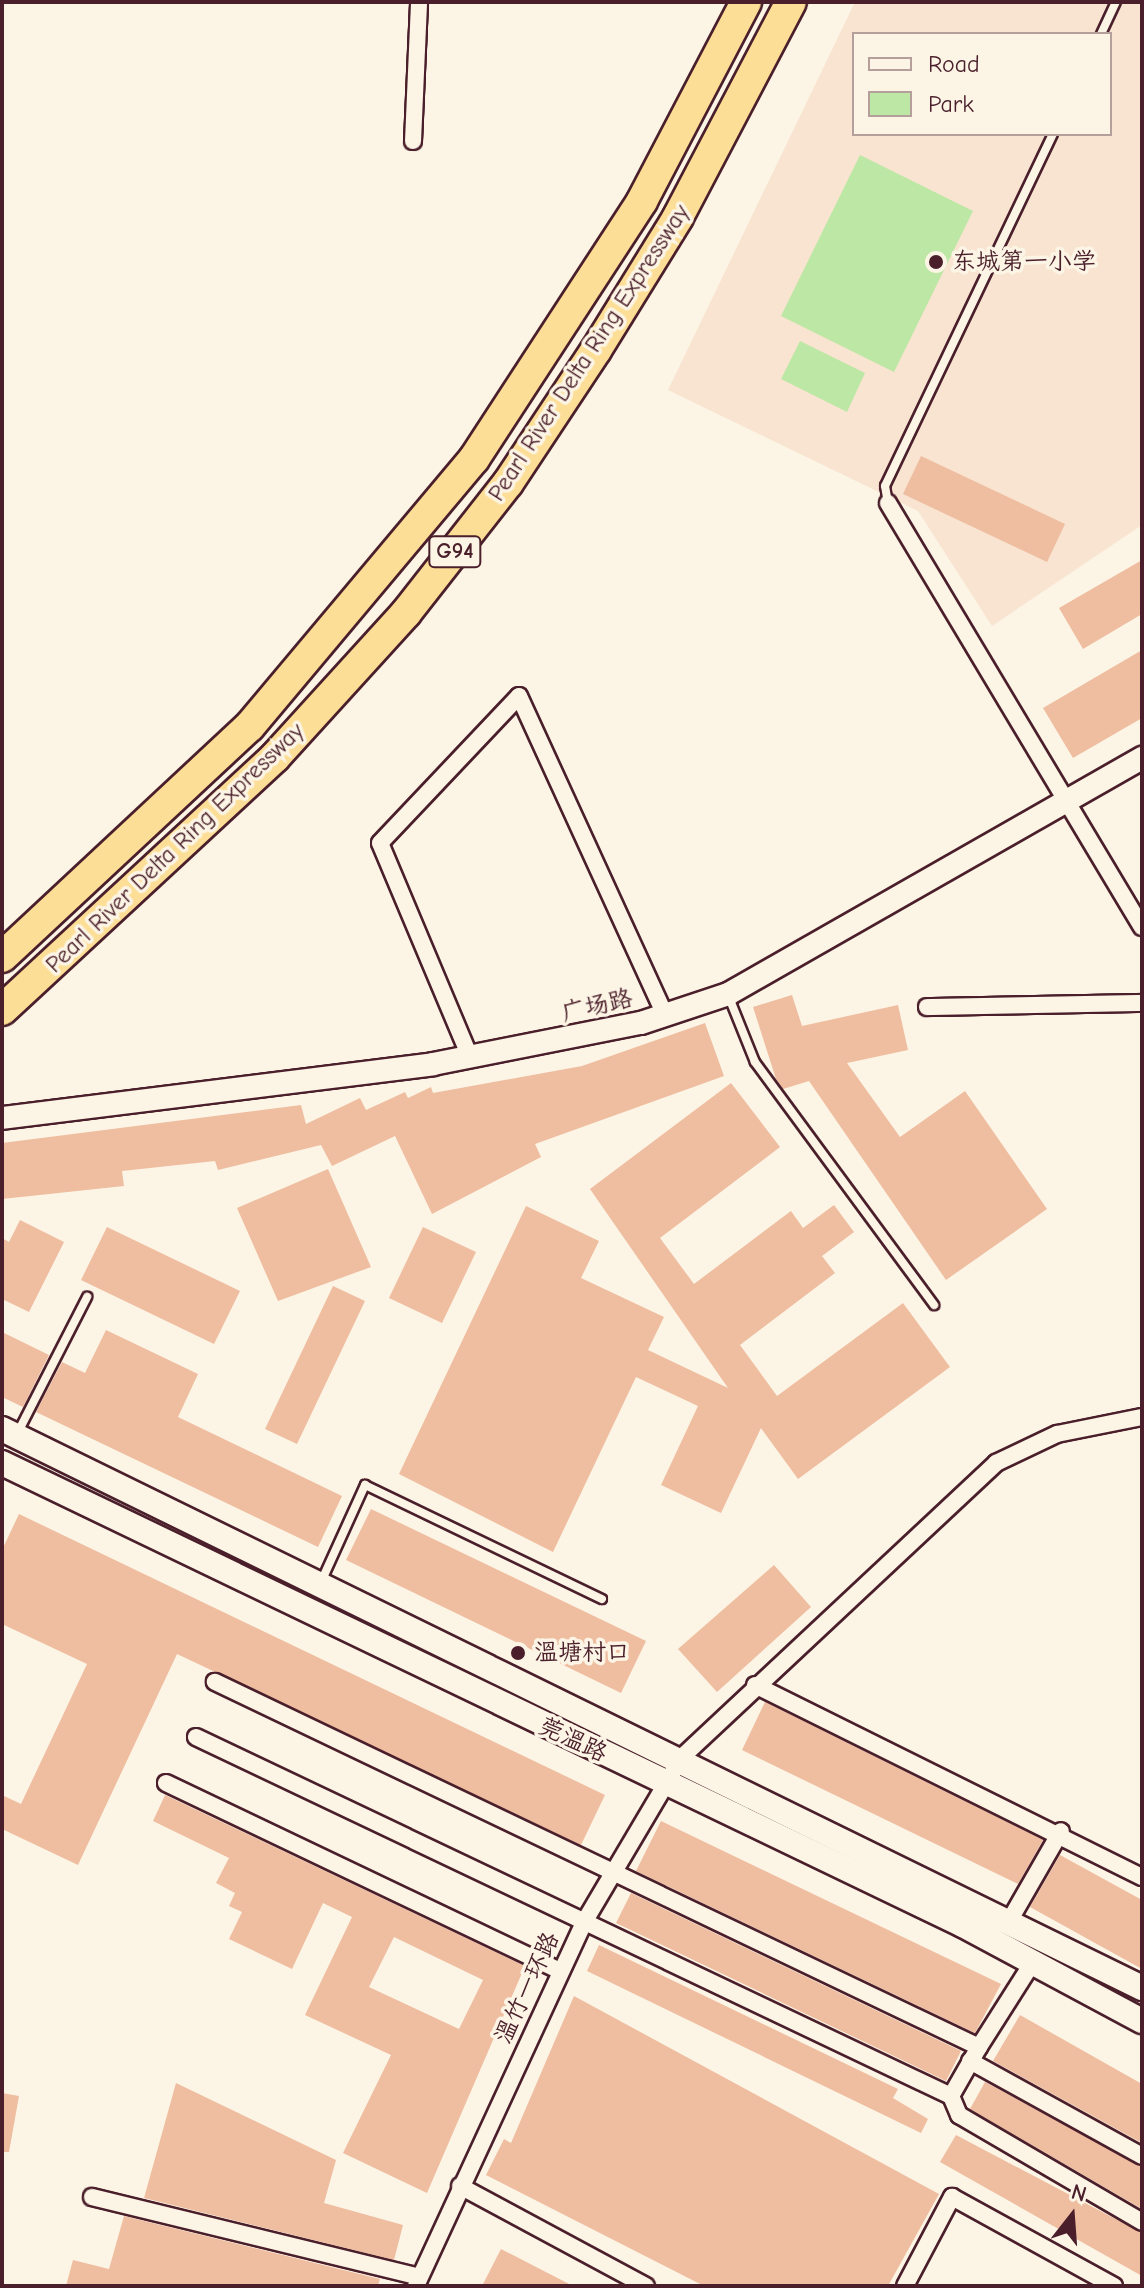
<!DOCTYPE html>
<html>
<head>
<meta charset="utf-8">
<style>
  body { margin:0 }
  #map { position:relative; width:1144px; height:2288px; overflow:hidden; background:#fcf5e5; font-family:"Comic Neue","LXGW WenKai TC",sans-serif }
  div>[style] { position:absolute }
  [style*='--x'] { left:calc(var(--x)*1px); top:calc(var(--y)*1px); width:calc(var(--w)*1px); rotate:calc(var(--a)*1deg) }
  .built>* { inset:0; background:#f8e4d0 }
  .green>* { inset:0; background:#bde7a4 }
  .building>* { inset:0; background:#efbda0 }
  .roads { filter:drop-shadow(2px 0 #4a1f2b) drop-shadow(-2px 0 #4a1f2b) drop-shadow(0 2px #4a1f2b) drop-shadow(0 -2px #4a1f2b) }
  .service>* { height:8px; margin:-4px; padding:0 4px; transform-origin:4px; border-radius:4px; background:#fcf5e5 }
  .minor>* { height:16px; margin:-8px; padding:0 8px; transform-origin:8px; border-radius:8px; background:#fcf5e5 }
  .tertiary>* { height:22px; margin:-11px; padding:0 11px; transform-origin:11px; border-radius:11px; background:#fcf5e5 }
  .secondary>* { height:24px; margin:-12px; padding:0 12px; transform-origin:12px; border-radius:12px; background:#fcf5e5 }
  .motorway>* { height:30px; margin:-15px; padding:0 15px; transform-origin:15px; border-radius:15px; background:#fdde96 }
  .dots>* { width:22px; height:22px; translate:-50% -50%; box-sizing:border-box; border:4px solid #fcf5e5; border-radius:50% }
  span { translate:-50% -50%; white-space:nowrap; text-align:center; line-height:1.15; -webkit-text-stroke:7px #fcf5e5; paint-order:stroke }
  .shield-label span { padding:2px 6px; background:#fcf5e5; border:2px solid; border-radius:6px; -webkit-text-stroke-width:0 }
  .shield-label { font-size:22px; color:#4a1f2b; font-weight:700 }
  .poi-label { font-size:24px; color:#4a1f2b }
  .left { translate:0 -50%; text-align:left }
  .street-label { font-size:24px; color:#4a1f2b }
  .frame { position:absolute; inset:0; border:4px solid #4a1f2b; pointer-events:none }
  .legend { position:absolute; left:852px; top:32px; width:260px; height:104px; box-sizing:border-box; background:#fcf5e5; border:2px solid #b59f9b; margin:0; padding:10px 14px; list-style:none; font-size:24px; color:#4a1f2b }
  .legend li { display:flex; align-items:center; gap:16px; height:40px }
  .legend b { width:40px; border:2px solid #b59f9b }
  .north { position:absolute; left:1032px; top:2176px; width:80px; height:80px; -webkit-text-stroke:6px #fcf5e5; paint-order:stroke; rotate:17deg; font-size:22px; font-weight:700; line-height:32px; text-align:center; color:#4a1f2b }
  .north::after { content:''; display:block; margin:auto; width:28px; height:36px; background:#4a1f2b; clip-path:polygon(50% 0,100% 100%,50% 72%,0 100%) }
</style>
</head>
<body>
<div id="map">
  <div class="built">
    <i style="clip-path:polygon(evenodd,855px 2px,1142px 2px,1142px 525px,992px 626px,918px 511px,668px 390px,855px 2px,854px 34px,1110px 34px,1110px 134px,854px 134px,854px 34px)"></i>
  </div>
  <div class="green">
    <i style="clip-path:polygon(860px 155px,973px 211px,894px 372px,781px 316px)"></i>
    <i style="clip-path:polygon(800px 341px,865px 373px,847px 412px,781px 379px)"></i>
  </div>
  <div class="building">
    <i style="clip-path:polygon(921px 456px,1065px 524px,1047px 562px,903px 494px)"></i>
    <i style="clip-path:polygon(1142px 560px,1142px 614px,1083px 649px,1059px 608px)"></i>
    <i style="clip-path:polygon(1142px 650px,1142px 718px,1073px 758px,1043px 708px)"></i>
    <i style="clip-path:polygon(792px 995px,802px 1026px,898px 1005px,908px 1050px,847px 1063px,900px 1137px,965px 1091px,1047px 1209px,946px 1280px,809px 1081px,783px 1089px,776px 1079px,753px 1007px)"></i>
    <i style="clip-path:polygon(705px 1023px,724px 1076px,535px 1144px,541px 1157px,432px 1214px,395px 1136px,332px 1166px,321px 1145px,218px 1170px,215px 1161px,122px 1171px,124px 1186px,2px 1199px,2px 1143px,301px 1105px,306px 1124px,360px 1098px,366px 1110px,405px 1092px,408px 1098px,431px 1087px,433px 1093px,582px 1066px)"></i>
    <i style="clip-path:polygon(731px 1083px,780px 1147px,660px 1238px,694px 1284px,791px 1211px,803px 1228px,834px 1205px,854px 1232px,822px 1256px,835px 1273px,740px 1345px,777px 1396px,903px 1303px,950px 1367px,798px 1479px,761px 1428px,721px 1513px,661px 1485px,698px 1406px,636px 1377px,553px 1552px,399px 1474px,526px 1206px,599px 1241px,581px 1278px,664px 1317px,648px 1350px,728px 1388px,590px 1189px)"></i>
    <i style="clip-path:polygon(328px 1169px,371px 1267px,278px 1301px,237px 1208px)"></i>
    <i style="clip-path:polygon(20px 1220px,64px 1242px,29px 1312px,2px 1299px,2px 1238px,9px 1242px)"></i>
    <i style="clip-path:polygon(107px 1227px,240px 1291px,214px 1344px,81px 1280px)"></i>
    <i style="clip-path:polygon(423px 1227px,476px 1252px,442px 1323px,389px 1298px)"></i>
    <i style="clip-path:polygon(333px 1286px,365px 1301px,297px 1444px,265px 1429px)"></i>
    <i style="clip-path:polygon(106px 1330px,198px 1374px,178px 1417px,342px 1496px,318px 1547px,36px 1412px,62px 1362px,85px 1373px)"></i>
    <i style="clip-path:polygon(2px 1332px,49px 1355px,23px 1407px,2px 1397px)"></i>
    <i style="clip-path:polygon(371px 1509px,646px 1641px,621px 1693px,346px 1560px)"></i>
    <i style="clip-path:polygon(19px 1514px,605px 1795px,581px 1845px,177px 1654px,78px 1865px,2px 1829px,2px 1795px,21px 1804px,87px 1664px,2px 1624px,2px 1550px)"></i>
    <i style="clip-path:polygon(774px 1565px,811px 1607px,717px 1692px,678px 1649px)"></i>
    <i style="clip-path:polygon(765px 1702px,1043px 1840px,1018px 1884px,742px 1750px)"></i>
    <i style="clip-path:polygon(evenodd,165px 1795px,525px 1966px,427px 2193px,343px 2153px,391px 2055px,305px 2015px,352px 1917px,323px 1903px,292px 1969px,229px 1939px,242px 1912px,229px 1906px,235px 1893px,216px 1883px,229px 1858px,153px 1821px,165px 1795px,394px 1937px,483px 1980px,459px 2029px,369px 1987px,394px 1937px)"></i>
    <i style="clip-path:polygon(661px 1821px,1001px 1984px,975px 2033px,636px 1871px)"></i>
    <i style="clip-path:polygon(1060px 1855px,1142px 1900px,1142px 1969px,1030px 1907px)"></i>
    <i style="clip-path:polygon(631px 1893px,961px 2051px,946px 2081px,616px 1923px)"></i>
    <i style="clip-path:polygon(599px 1945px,898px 2089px,893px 2098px,928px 2119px,921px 2133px,587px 1971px)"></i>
    <i style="clip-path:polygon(574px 1996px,939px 2194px,888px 2286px,704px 2286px,486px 2175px,504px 2139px,511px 2143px)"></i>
    <i style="clip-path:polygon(1020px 2015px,1142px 2084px,1142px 2143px,993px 2061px)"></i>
    <i style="clip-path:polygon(985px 2082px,1142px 2167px,1142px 2209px,970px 2109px)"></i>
    <i style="clip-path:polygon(176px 2083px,336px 2160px,324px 2203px,403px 2225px,394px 2260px,144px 2198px)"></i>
    <i style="clip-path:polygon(2px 2093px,19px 2096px,9px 2152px,2px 2152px)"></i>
    <i style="clip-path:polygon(956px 2135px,1142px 2233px,1142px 2276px,940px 2162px)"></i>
    <i style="clip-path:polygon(124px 2216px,380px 2279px,378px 2286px,66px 2286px,73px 2260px,109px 2269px)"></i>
    <i style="clip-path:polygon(501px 2249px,573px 2286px,482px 2286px)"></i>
  </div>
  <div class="roads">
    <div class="service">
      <i style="--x:1101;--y:34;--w:35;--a:-65"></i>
      <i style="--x:888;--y:503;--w:17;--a:-100"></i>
      <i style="--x:885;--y:486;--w:390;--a:-64.5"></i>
      <i style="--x:728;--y:995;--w:72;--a:68.1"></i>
      <i style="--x:755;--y:1062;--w:302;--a:53.6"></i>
      <i style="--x:18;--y:1432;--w:152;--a:-62.9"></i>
      <i style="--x:321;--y:1582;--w:107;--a:-65.6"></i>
      <i style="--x:365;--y:1485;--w:263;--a:25.7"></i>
    </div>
    <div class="minor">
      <i style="--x:413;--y:141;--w:139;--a:-87.5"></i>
      <i style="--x:888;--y:503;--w:494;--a:59.1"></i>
      <i style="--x:927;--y:1007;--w:215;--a:-1.1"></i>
      <i style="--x:470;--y:1057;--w:232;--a:-112.8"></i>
      <i style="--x:380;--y:843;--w:202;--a:-46.6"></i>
      <i style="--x:519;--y:696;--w:351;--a:65.4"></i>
      <i style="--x:755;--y:1685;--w:432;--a:26.4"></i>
      <i style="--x:196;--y:1737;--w:836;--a:25.43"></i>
      <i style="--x:951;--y:2096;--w:56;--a:-60.3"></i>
      <i style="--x:979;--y:2047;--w:847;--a:-154.46"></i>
      <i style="--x:166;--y:1783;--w:437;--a:25.5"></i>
      <i style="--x:1011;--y:1918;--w:100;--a:-60.1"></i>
      <i style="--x:979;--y:2047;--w:101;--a:-57.6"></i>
      <i style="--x:970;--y:2061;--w:196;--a:28.9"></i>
      <i style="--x:951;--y:2096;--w:21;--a:67"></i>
      <i style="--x:959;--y:2115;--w:212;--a:30.3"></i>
      <i style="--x:460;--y:2186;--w:211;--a:28.3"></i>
      <i style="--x:92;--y:2197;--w:337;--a:13.7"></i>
      <i style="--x:416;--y:2286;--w:399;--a:-65.2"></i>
      <i style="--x:583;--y:1924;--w:193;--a:-59.4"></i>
      <i style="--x:681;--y:1758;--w:432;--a:-43.1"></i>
      <i style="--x:996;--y:1463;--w:68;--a:-25.4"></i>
      <i style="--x:1057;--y:1434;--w:87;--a:-11.3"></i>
      <i style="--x:905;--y:2286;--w:101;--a:-62.2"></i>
      <i style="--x:952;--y:2197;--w:185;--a:28.8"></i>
    </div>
    <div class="tertiary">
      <i style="--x:2;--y:1118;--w:434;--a:-7.1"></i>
      <i style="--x:433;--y:1064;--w:212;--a:-11.2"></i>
      <i style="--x:641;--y:1023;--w:92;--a:-18.4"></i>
      <i style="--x:728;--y:994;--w:477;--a:-29.7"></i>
    </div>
    <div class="secondary">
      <i style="--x:2;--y:1429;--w:1270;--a:26.12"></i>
      <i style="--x:2;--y:1463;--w:1066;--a:25.68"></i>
      <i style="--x:963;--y:1925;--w:203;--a:28.2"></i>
    </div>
    <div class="motorway">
      <i style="--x:2;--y:957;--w:338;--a:-43"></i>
      <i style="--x:249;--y:727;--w:350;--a:-50"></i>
      <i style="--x:474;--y:459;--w:308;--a:-56.9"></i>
      <i style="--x:642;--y:201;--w:225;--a:-62.4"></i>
      <i style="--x:2;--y:1010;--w:372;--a:-42.8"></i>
      <i style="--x:275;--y:757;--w:195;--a:-47.7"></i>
      <i style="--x:406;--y:613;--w:165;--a:-51.9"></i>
      <i style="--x:508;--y:483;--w:159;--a:-56.5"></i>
      <i style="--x:596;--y:350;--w:156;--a:-58.3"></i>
      <i style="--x:678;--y:217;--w:243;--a:-62.3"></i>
    </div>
  </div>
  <div class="dots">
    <i style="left:936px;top:262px;background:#4a1f2b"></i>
    <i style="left:518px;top:1653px;background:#4a1f2b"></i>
  </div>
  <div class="shield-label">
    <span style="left:455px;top:552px">G94</span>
  </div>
  <div class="poi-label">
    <span class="left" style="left:952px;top:262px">东城第一小学</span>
    <span class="left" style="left:534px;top:1653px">温塘村口</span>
  </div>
  <div class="street-label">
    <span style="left:589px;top:353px;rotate:-57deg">Pearl River Delta Ring Expressway</span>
    <span style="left:175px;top:848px;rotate:-44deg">Pearl River Delta Ring Expressway</span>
    <span style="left:597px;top:1006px;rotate:-13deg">广场路</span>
    <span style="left:573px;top:1740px;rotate:25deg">莞温路</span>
    <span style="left:527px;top:1988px;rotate:-65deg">温竹一环路</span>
  </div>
  <div class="frame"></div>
  <ul class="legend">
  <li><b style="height:10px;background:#fcf5e5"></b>Road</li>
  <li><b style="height:22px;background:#bde7a4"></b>Park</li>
  </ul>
  <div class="north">N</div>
</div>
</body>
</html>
